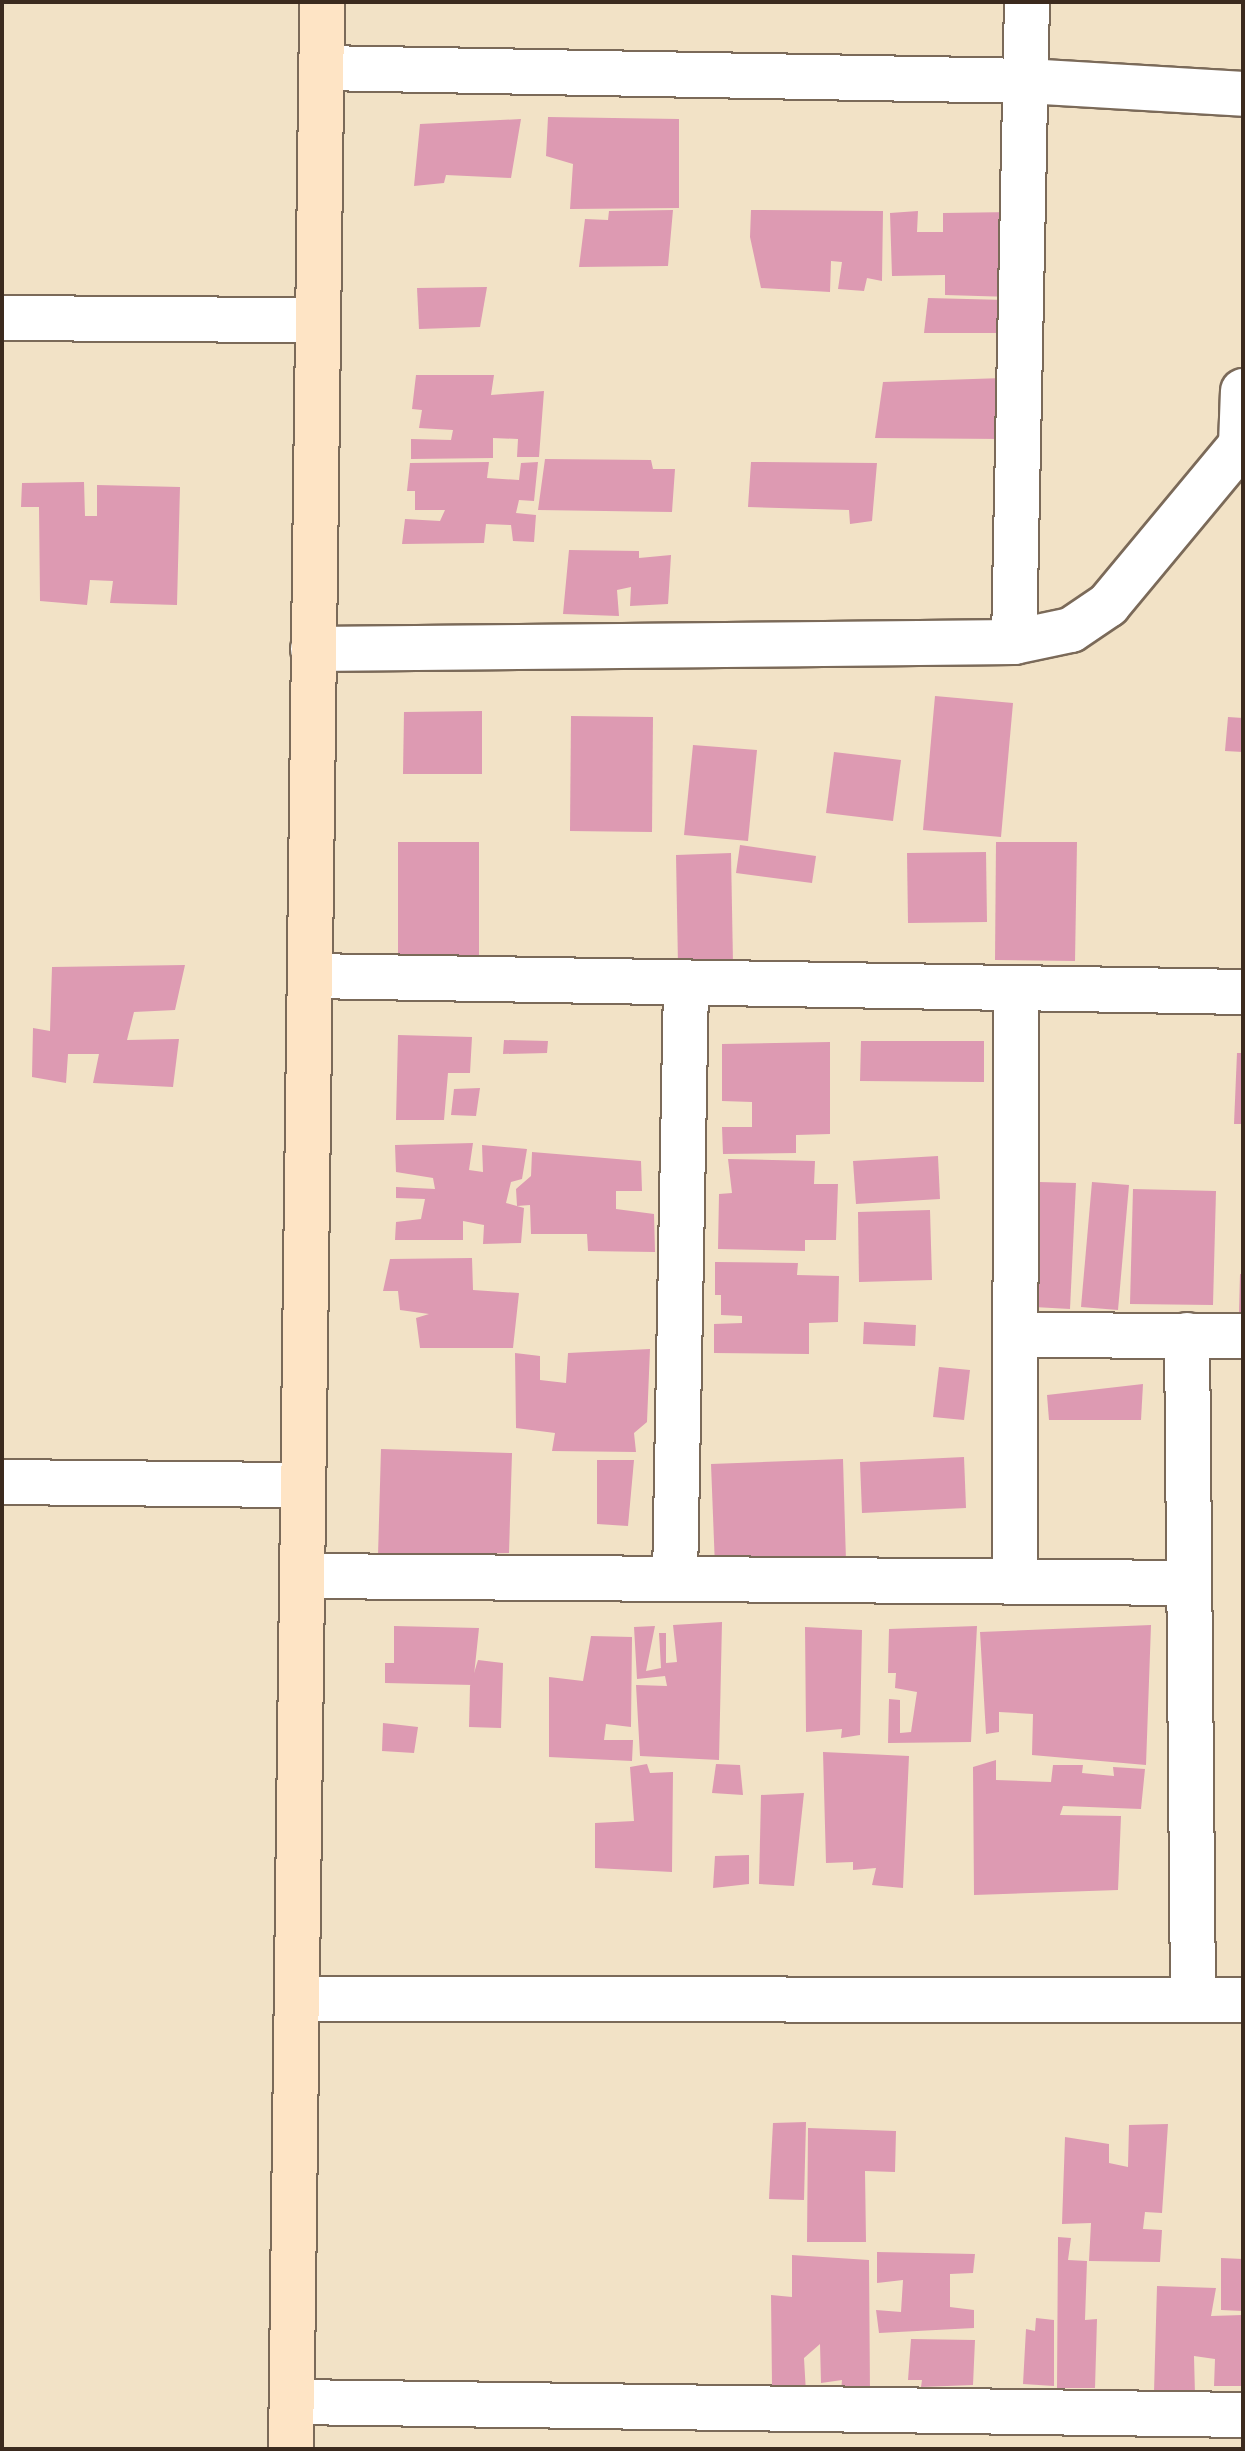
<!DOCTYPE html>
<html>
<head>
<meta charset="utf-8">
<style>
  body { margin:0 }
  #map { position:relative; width:1245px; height:2451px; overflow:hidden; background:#f2e2c6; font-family:"Indie Flower",sans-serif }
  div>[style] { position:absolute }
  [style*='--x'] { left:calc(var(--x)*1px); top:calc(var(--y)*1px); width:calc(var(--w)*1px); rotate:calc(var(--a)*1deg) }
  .building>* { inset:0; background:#dd9ab2 }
  .roads { filter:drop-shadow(2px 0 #7b6a59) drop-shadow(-2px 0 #7b6a59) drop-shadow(0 2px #7b6a59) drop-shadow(0 -2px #7b6a59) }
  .street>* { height:44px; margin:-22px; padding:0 22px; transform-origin:22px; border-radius:22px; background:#fff }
  .secondary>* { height:44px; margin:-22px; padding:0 22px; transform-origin:22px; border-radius:22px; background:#fee4c5 }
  span { translate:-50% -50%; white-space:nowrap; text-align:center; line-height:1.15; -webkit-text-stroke:7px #fbf7ec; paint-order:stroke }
  .frame { position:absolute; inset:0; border:4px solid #3b2a1e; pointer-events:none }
</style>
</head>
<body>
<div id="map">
  <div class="building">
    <i style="clip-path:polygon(548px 117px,679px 119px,679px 208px,570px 209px,573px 164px,546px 156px)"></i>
    <i style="clip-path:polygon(521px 119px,511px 178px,446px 175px,444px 183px,414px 186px,420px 124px)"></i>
    <i style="clip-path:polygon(673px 210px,668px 266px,579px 267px,585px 219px,608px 220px,609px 211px)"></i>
    <i style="clip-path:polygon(751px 210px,883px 211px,882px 281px,867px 278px,864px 291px,838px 289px,842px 262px,831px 261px,830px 292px,761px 288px,750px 237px)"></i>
    <i style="clip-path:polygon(918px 211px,917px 232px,943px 232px,943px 213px,1013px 212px,1012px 297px,945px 295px,945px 275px,892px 276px,890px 213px)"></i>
    <i style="clip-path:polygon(487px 287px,480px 327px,419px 329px,417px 288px)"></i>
    <i style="clip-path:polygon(928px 298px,1006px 300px,999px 333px,924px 333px)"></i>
    <i style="clip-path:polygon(416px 375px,494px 375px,491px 395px,544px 391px,539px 457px,517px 457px,518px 439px,493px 438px,493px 458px,411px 459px,411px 439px,451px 440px,453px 430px,419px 428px,422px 410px,412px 409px)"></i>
    <i style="clip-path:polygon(1003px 378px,1002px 439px,875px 438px,883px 382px)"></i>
    <i style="clip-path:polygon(545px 459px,651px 460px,653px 469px,675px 469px,672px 512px,538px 510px)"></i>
    <i style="clip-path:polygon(489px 462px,487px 478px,519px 480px,521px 463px,538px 462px,534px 501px,519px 500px,516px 513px,536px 515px,534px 542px,513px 541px,511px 525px,486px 524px,484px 543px,402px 544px,405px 519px,440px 521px,445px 510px,415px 510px,415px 491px,407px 491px,410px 463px)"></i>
    <i style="clip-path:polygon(751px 462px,877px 463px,872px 521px,850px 524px,849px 510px,748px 507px)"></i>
    <i style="clip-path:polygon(84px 482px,85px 516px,97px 516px,97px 485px,180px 487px,177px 605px,110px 603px,113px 581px,90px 580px,87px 605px,40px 601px,39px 507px,21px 507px,22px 483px)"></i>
    <i style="clip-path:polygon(569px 550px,639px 551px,639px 558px,671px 555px,668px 604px,630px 606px,631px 587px,617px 590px,619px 616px,563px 614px)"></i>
    <i style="clip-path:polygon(935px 696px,1013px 703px,1001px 837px,923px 830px)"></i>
    <i style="clip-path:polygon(482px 711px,482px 774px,403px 774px,404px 712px)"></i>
    <i style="clip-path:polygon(571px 716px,653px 717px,652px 832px,570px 831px)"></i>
    <i style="clip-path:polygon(1228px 717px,1243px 718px,1243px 752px,1225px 751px)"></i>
    <i style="clip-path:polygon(693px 745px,757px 750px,748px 841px,684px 835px)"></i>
    <i style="clip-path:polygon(834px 752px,901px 760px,893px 821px,826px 813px)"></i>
    <i style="clip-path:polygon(398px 842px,479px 842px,479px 967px,398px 967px)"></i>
    <i style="clip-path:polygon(996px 842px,1077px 842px,1075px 961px,995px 960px)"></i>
    <i style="clip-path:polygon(740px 845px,816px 856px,812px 883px,736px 873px)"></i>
    <i style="clip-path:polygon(986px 852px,987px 922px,908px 923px,907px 853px)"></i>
    <i style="clip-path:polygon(731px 853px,733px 964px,678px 965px,676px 855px)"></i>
    <i style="clip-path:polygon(185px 965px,175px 1010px,134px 1012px,127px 1040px,179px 1039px,173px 1087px,93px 1083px,99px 1054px,68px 1054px,66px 1083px,32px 1077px,33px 1028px,50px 1031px,52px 967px)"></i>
    <i style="clip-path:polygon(398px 1035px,472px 1037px,470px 1073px,448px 1073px,444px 1120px,396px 1120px)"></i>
    <i style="clip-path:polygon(504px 1040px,548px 1041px,547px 1053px,503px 1054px)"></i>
    <i style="clip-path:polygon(861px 1041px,984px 1041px,984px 1082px,860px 1081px)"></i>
    <i style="clip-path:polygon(830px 1042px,830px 1134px,796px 1135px,796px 1153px,723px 1154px,722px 1127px,752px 1127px,752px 1102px,722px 1101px,722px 1044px)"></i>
    <i style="clip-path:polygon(1237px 1053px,1243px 1053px,1243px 1124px,1234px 1124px)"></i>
    <i style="clip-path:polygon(480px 1088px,476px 1116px,451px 1115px,454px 1089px)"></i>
    <i style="clip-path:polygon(473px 1143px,469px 1170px,483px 1172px,482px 1145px,527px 1149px,522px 1179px,511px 1182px,506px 1203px,524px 1208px,521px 1243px,483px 1244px,484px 1225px,463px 1221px,463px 1240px,395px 1240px,396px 1222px,421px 1219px,425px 1199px,396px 1198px,396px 1187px,435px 1189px,433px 1178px,396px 1172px,395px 1145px)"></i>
    <i style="clip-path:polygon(532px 1152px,641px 1161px,642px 1191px,616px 1191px,616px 1209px,654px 1214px,655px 1252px,588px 1251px,587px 1234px,531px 1234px,530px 1205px,517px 1206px,516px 1189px,531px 1176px)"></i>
    <i style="clip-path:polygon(938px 1156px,940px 1199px,856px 1204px,853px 1161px)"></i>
    <i style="clip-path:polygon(728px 1159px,815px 1161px,814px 1184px,838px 1184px,836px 1240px,805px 1240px,805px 1251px,718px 1249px,719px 1194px,732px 1193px)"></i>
    <i style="clip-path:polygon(1039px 1182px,1076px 1183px,1070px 1309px,1034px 1307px)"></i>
    <i style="clip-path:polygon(1092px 1182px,1129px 1185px,1118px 1310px,1081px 1307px)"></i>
    <i style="clip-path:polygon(1133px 1189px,1216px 1191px,1213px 1305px,1130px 1304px)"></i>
    <i style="clip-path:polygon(930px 1210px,932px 1280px,859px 1282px,858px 1212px)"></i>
    <i style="clip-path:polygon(472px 1258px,473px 1290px,519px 1293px,513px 1348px,420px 1348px,416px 1318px,429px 1314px,400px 1310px,398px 1291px,383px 1291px,390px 1259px)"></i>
    <i style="clip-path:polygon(715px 1262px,798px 1263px,797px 1275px,839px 1276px,838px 1322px,809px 1323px,809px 1354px,714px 1353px,714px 1324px,742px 1323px,742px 1316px,721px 1315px,721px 1295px,715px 1295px)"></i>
    <i style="clip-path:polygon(1240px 1274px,1243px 1274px,1243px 1313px,1239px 1313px)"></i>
    <i style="clip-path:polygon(864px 1322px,916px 1325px,915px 1346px,863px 1344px)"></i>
    <i style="clip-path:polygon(650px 1349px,647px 1422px,634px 1433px,636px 1452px,552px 1451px,555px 1433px,516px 1428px,515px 1353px,540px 1356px,540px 1380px,566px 1383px,568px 1353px)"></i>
    <i style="clip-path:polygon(939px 1367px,970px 1370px,964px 1420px,933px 1417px)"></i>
    <i style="clip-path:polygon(1143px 1384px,1141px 1420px,1049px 1420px,1047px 1395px)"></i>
    <i style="clip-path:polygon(381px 1449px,512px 1453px,509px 1553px,378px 1556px)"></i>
    <i style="clip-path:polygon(964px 1457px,966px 1508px,862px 1513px,860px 1462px)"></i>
    <i style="clip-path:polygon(843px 1459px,846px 1561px,715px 1567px,711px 1464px)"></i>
    <i style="clip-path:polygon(597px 1460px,634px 1460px,628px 1526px,597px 1524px)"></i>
    <i style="clip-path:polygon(722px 1622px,719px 1760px,640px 1756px,636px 1685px,667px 1686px,665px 1676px,637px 1679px,634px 1627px,655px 1626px,646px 1671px,661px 1668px,659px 1633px,666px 1633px,666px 1663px,677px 1662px,673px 1625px)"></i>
    <i style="clip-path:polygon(1151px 1625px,1146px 1765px,1032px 1755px,1033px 1714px,999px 1712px,999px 1732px,986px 1734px,980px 1632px)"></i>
    <i style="clip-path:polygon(394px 1626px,479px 1628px,473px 1685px,385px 1683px,385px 1663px,394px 1663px)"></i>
    <i style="clip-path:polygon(977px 1626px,971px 1742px,888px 1743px,889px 1699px,900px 1700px,900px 1733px,911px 1732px,917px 1692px,895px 1688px,896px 1673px,888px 1673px,889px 1629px)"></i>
    <i style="clip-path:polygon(805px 1627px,862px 1630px,860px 1735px,841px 1738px,842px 1729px,806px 1732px)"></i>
    <i style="clip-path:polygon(591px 1636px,632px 1637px,631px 1727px,606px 1724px,604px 1740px,633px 1740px,632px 1761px,549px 1757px,549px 1677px,583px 1681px)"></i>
    <i style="clip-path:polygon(478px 1660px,503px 1663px,501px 1728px,469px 1727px,470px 1686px)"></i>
    <i style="clip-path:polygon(383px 1723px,418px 1727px,414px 1753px,382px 1751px)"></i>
    <i style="clip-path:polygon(823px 1752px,909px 1756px,903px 1888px,872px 1885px,876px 1868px,853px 1870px,853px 1862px,826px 1863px)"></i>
    <i style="clip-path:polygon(996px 1760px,996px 1780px,1051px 1782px,1053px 1765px,1083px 1765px,1082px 1773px,1114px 1776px,1113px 1767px,1145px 1769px,1141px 1809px,1063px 1806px,1060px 1815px,1121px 1816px,1118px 1890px,974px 1895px,973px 1767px)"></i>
    <i style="clip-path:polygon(647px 1764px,650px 1773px,673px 1772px,672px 1872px,595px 1868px,595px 1823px,634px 1821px,630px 1767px)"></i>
    <i style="clip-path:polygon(716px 1764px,740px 1765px,743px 1795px,712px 1793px)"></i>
    <i style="clip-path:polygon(804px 1793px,794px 1886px,759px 1884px,761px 1795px)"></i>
    <i style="clip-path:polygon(749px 1855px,749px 1884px,713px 1888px,715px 1856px)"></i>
    <i style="clip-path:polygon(806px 2122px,804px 2200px,769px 2199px,773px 2123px)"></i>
    <i style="clip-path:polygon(1168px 2124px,1162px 2213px,1145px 2212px,1143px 2229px,1162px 2230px,1160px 2262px,1089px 2261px,1091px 2223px,1062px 2224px,1065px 2137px,1109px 2144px,1109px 2163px,1128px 2167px,1129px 2125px)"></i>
    <i style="clip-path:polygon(808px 2128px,896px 2131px,895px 2172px,865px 2171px,866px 2242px,807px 2242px)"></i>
    <i style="clip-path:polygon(1058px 2237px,1071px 2238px,1068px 2260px,1087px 2261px,1085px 2320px,1097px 2319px,1095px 2388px,1057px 2388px)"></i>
    <i style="clip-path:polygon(877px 2252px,975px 2254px,973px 2273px,950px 2274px,950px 2307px,974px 2310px,974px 2328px,879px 2333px,876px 2310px,901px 2312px,903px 2280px,877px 2283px)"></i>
    <i style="clip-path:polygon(792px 2255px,869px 2260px,870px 2393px,841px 2392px,842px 2380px,821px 2383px,820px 2344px,804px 2358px,806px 2393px,772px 2386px,771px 2295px,792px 2297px)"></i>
    <i style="clip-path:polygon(1221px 2258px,1243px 2259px,1243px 2311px,1221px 2310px)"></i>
    <i style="clip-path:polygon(1157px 2286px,1216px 2288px,1211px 2316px,1243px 2315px,1243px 2386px,1214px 2386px,1215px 2359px,1194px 2356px,1195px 2395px,1154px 2392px)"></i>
    <i style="clip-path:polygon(1036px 2318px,1054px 2320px,1054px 2386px,1023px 2384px,1026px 2329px,1035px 2331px)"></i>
    <i style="clip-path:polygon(911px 2339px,975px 2340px,973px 2385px,921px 2387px,922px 2380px,908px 2380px)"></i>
  </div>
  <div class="roads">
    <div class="street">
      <i style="--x:321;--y:68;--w:706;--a:1.05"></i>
      <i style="--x:1027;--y:81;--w:216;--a:3.4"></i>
      <i style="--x:2;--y:318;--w:316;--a:0.4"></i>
      <i style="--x:1014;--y:642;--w:640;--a:-88.84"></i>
      <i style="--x:313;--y:649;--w:701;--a:-0.57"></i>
      <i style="--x:1014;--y:642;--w:58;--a:-11.9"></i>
      <i style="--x:1071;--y:630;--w:45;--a:-34"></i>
      <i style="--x:1108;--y:605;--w:208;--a:-50.3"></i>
      <i style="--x:1241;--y:445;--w:54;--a:-87.9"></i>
      <i style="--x:310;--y:976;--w:933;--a:0.98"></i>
      <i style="--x:1015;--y:1335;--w:228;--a:0.3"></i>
      <i style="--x:1187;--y:1335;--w:665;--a:89.48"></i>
      <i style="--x:2;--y:1482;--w:300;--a:0.6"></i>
      <i style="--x:302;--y:1576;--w:887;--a:0.45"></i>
      <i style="--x:675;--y:1579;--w:596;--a:-88.94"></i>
      <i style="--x:1015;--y:1582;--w:594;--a:-89.9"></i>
      <i style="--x:297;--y:1999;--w:946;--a:0.06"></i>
      <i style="--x:292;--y:2402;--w:951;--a:0.78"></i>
    </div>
    <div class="secondary">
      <i style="--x:291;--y:2449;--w:2447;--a:-89.27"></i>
    </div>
  </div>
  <div class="frame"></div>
</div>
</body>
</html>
